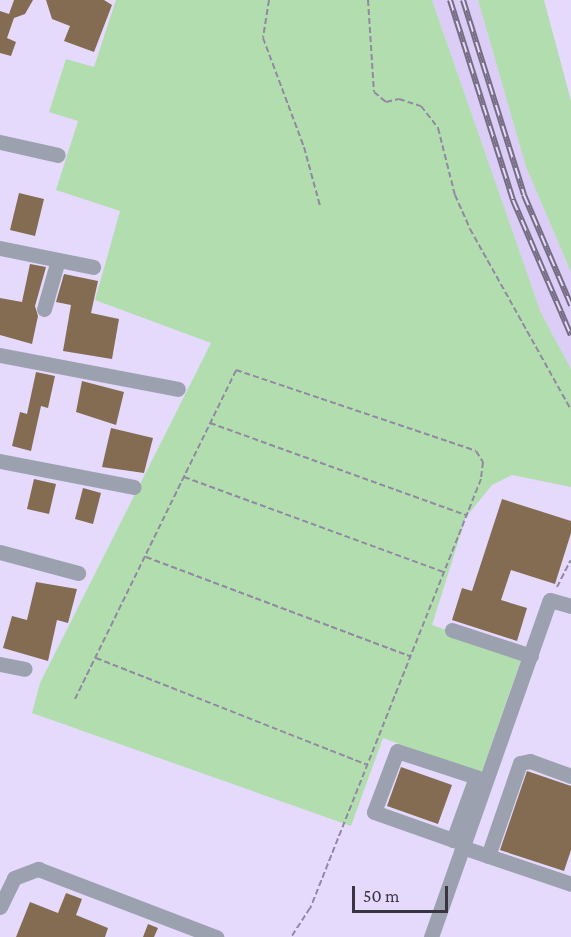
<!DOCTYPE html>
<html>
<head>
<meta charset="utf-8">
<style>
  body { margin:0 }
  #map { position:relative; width:571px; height:937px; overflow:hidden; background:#e6dafc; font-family:"Crimson Pro",serif }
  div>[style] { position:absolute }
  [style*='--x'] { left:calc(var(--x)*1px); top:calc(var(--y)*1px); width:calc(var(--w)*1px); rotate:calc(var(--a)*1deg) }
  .built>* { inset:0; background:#dbcdf6 }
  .green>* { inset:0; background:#b2ddaf }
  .building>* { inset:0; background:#836c52 }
  .path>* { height:2px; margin-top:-1px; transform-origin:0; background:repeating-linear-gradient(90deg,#9189a1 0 6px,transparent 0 9px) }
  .minor>* { height:15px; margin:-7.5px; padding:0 7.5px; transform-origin:7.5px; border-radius:7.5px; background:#9ca1b0 }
  .rail>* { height:6px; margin-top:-3px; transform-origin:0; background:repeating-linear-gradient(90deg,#e6dafc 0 11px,#756e83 0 22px); box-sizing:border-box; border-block:2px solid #756e83 }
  span { translate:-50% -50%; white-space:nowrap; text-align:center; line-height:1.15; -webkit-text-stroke:6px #e6dafc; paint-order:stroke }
  .scale { position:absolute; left:352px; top:886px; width:96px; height:27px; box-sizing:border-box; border:3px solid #393442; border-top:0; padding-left:8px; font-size:18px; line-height:21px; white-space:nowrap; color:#393442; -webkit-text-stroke:4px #e6dafc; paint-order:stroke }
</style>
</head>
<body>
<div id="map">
  <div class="built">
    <i style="clip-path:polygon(432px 0,478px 0,526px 167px,571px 272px,571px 369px,541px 313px)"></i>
  </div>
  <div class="green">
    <i style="clip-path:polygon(116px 0,432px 0,541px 313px,571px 369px,571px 487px,512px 475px,492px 485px,466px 517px,432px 625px,522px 657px,481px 774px,383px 738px,351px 826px,32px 713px,40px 683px,211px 343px,95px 300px,120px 211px,56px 190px,78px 121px,49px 112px,66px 59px,94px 67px)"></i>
    <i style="clip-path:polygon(478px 0,544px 0,571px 101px,571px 272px,526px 167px)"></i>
  </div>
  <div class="building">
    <i style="clip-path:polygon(14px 0,33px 0,25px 14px,14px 18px,7px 38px,16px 42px,11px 56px,0 53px,0 11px,9px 14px)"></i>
    <i style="clip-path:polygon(46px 0,104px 0,112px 5px,94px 52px,64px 41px,70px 26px,52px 19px)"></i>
    <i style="clip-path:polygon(19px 193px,44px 199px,35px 236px,10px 230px)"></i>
    <i style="clip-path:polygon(30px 264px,46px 267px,35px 306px,38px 316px,32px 344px,0 335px,0 298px,22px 302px)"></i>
    <i style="clip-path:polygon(64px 274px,98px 281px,91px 313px,119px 319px,112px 359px,63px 351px,71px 305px,56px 302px)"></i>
    <i style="clip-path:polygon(36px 372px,55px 376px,48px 408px,41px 406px,31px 451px,12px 446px,20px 412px,27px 414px)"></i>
    <i style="clip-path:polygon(82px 381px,124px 392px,116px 425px,76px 412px)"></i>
    <i style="clip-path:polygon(111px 428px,153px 438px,144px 473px,102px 467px)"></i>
    <i style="clip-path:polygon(34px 479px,56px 484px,49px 514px,27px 509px)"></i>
    <i style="clip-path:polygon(83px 488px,101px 493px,93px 524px,75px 519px)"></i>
    <i style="clip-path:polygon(502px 499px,571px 521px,571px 533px,555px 584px,511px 570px,501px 600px,527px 608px,517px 641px,452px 620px,462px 588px,472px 591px)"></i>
    <i style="clip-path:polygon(36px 582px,77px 589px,68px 623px,57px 620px,48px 661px,3px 648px,12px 616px,27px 620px)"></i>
    <i style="clip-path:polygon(401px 767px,452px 785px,438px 824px,387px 806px)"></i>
    <i style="clip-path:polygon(527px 771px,571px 786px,571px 850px,564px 871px,500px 850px)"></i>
    <i style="clip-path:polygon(66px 893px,82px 899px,76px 915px,108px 928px,105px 937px,16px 937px,30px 902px,58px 913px)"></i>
    <i style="clip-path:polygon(148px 924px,158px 928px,154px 937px,143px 937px)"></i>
  </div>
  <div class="path">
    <i style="--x:269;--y:0;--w:38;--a:99"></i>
    <i style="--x:263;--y:38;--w:116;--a:69.4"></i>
    <i style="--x:304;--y:147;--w:61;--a:74.8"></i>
    <i style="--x:368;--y:0;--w:92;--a:86.3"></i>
    <i style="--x:374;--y:92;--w:16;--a:40"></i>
    <i style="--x:386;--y:102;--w:13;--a:-13"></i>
    <i style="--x:399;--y:99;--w:23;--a:18"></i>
    <i style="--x:421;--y:106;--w:28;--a:52"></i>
    <i style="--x:438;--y:128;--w:69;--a:75.8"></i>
    <i style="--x:455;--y:195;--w:37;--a:66"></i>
    <i style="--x:470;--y:229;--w:207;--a:60.8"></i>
    <i style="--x:210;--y:423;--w:272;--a:19.8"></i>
    <i style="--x:184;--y:477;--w:276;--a:20.1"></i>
    <i style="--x:146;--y:557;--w:282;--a:20.6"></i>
    <i style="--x:557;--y:587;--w:30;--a:-63"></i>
    <i style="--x:96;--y:658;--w:291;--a:21.5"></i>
    <i style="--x:75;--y:699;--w:366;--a:-63.9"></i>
    <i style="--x:236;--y:370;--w:253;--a:18.6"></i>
    <i style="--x:476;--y:451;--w:13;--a:58"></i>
    <i style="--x:483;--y:462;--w:17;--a:97"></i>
    <i style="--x:481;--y:479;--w:462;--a:111.7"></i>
    <i style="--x:310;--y:908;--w:35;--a:123"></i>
  </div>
  <div class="minor">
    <i style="--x:0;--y:142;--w:59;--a:12.6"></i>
    <i style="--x:0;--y:248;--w:95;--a:11.5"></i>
    <i style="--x:44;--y:309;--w:51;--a:-74.1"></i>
    <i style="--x:0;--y:355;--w:181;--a:10.8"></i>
    <i style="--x:0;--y:461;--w:136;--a:11"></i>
    <i style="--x:0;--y:552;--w:81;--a:15.1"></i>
    <i style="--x:452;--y:630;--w:83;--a:18.2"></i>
    <i style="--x:0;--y:664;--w:25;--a:11"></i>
    <i style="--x:453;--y:840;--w:67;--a:-69.9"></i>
    <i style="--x:476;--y:777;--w:83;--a:-161.8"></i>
    <i style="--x:397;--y:751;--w:65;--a:110.7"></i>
    <i style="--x:374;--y:812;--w:84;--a:19.5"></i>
    <i style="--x:453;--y:840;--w:11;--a:15"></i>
    <i style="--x:462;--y:847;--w:115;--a:18.7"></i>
    <i style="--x:488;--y:856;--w:98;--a:-71"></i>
    <i style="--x:520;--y:763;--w:10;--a:-11"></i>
    <i style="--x:530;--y:761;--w:44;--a:20.1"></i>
    <i style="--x:0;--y:907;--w:32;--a:-64"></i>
    <i style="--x:14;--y:878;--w:26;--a:-21"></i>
    <i style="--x:38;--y:869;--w:191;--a:20.9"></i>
    <i style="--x:431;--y:937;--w:357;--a:-70.6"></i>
    <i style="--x:550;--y:600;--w:22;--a:16"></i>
  </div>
  <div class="rail">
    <i style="--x:450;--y:0;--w:210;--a:72.5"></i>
    <i style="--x:513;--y:200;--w:147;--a:66.8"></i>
    <i style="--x:463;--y:0;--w:204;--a:72.6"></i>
    <i style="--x:524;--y:195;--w:120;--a:66.9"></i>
  </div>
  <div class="scale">50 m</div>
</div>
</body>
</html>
